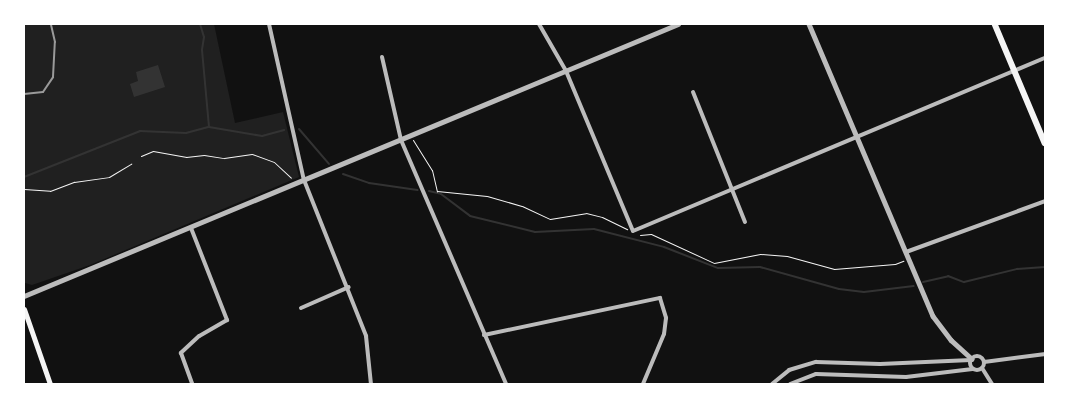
<!DOCTYPE html>
<html>
<head>
<meta charset="utf-8">
<style>
  body { margin:0 }
  #map { position:relative; width:1069px; height:408px; overflow:hidden; background:#111; font-family:"Open Sans",sans-serif }
  div>[style] { position:absolute }
  [style*='--x'] { left:calc(var(--x)*1px); top:calc(var(--y)*1px); width:calc(var(--w)*1px); rotate:calc(var(--a)*1deg) }
  .green>* { inset:0; background:#202020 }
  .water>* { inset:0; background:#333 }
  .stream>* { height:2px; margin:-1px; padding:0 1px; transform-origin:1px; border-radius:1px; background:#333 }
  .path>* { height:1px; margin:-0.5px; padding:0 0.5px; transform-origin:0.5px; border-radius:0.5px; background:#f5f5f5 }
  .minor>* { height:4px; margin:-2px; padding:0 2px; transform-origin:2px; border-radius:2px; background:#bcbcbc }
  .minor>.ring { margin:-2px; padding:0; box-sizing:content-box; background:none; border:4px solid #bcbcbc; border-radius:50% }
  .tertiary>* { height:4.5px; margin:-2.25px; padding:0 2.25px; transform-origin:2.25px; border-radius:2.25px; background:#bcbcbc }
  .secondary>* { height:5px; margin:-2.5px; padding:0 2.5px; transform-origin:2.5px; border-radius:2.5px; background:#f5f5f5 }
  .primary>* { height:5.5px; margin:-2.75px; padding:0 2.75px; transform-origin:2.75px; border-radius:2.75px; background:#f5f5f5 }
  .rail>* { height:2px; margin:-1px; padding:0 1px; transform-origin:1px; border-radius:1px; background:#9a9a9a }
  span { translate:-50% -50%; white-space:nowrap; text-align:center; line-height:1.15; -webkit-text-stroke:4px #fff; paint-order:stroke }
  .frame { position:absolute; inset:0; border:25px solid #fff; pointer-events:none }
</style>
</head>
<body>
<div id="map">
  <div class="green">
    <i style="clip-path:polygon(24px 24px,214px 24px,235px 123px,283px 112px,299px 177px,90px 265px,32px 285px,25px 283px)"></i>
  </div>
  <div class="water">
    <i style="clip-path:polygon(158px 65px,165px 87px,134px 97px,130px 84px,138px 81px,136px 72px)"></i>
  </div>
  <div class="stream">
    <i style="--x:200;--y:24;--w:14;--a:73"></i>
    <i style="--x:204;--y:37;--w:13;--a:99"></i>
    <i style="--x:202;--y:50;--w:77;--a:84.8"></i>
    <i style="--x:299;--y:129;--w:46;--a:49.4"></i>
    <i style="--x:343;--y:174;--w:28;--a:19"></i>
    <i style="--x:369;--y:183;--w:49;--a:8.3"></i>
    <i style="--x:24;--y:177;--w:125;--a:-21.6"></i>
    <i style="--x:140;--y:131;--w:46;--a:2.5"></i>
    <i style="--x:186;--y:133;--w:24;--a:-15"></i>
    <i style="--x:209;--y:127;--w:54;--a:9.6"></i>
    <i style="--x:262;--y:136;--w:23;--a:-15"></i>
    <i style="--x:429;--y:191;--w:12;--a:14"></i>
    <i style="--x:441;--y:194;--w:36;--a:37"></i>
    <i style="--x:470;--y:216;--w:67;--a:13.8"></i>
    <i style="--x:535;--y:232;--w:59;--a:-2.9"></i>
    <i style="--x:594;--y:229;--w:72;--a:14.4"></i>
    <i style="--x:664;--y:247;--w:58;--a:21.3"></i>
    <i style="--x:718;--y:268;--w:42;--a:-1.4"></i>
    <i style="--x:760;--y:267;--w:82;--a:15.6"></i>
    <i style="--x:839;--y:289;--w:25;--a:7"></i>
    <i style="--x:864;--y:292;--w:50;--a:-6.8"></i>
    <i style="--x:923;--y:282;--w:26;--a:-13"></i>
    <i style="--x:948;--y:276;--w:17;--a:21"></i>
    <i style="--x:964;--y:282;--w:55;--a:-13.8"></i>
    <i style="--x:1017;--y:269;--w:28;--a:-4"></i>
  </div>
  <div class="path">
    <i style="--x:413;--y:140;--w:36;--a:58"></i>
    <i style="--x:432;--y:170;--w:22;--a:77"></i>
    <i style="--x:437;--y:191;--w:50;--a:5.7"></i>
    <i style="--x:487;--y:196;--w:36;--a:16"></i>
    <i style="--x:522;--y:206;--w:31;--a:25"></i>
    <i style="--x:550;--y:219;--w:36;--a:-9"></i>
    <i style="--x:586;--y:213;--w:16;--a:14"></i>
    <i style="--x:602;--y:217;--w:28;--a:26"></i>
    <i style="--x:141;--y:156;--w:13;--a:-23"></i>
    <i style="--x:153;--y:151;--w:34;--a:10"></i>
    <i style="--x:186;--y:157;--w:18;--a:-6"></i>
    <i style="--x:204;--y:155;--w:20;--a:9"></i>
    <i style="--x:224;--y:158;--w:28;--a:-8"></i>
    <i style="--x:252;--y:154;--w:23;--a:20"></i>
    <i style="--x:274;--y:162;--w:23;--a:43"></i>
    <i style="--x:24;--y:189;--w:26;--a:4"></i>
    <i style="--x:50;--y:191;--w:26;--a:-21"></i>
    <i style="--x:74;--y:182;--w:35;--a:-8"></i>
    <i style="--x:109;--y:177;--w:26;--a:-31"></i>
    <i style="--x:640;--y:235;--w:11;--a:-5"></i>
    <i style="--x:651;--y:234;--w:69;--a:24.7"></i>
    <i style="--x:714;--y:263;--w:47;--a:-11.1"></i>
    <i style="--x:760;--y:254;--w:27;--a:4"></i>
    <i style="--x:787;--y:256;--w:49;--a:15.5"></i>
    <i style="--x:834;--y:269;--w:61;--a:-4.7"></i>
    <i style="--x:895;--y:264;--w:9;--a:-21"></i>
  </div>
  <div class="minor">
    <i style="--x:269;--y:24;--w:160;--a:77.4"></i>
    <i style="--x:304;--y:180;--w:168;--a:68.3"></i>
    <i style="--x:366;--y:336;--w:48;--a:84.1"></i>
    <i style="--x:539;--y:24;--w:54;--a:60.1"></i>
    <i style="--x:566;--y:71;--w:173;--a:67.3"></i>
    <i style="--x:633;--y:231;--w:447;--a:-22.8"></i>
    <i style="--x:382;--y:57;--w:85;--a:77.1"></i>
    <i style="--x:401;--y:140;--w:266;--a:66.7"></i>
    <i style="--x:693;--y:92;--w:140;--a:68.2"></i>
    <i style="--x:191;--y:228;--w:99;--a:68.6"></i>
    <i style="--x:227;--y:320;--w:32;--a:150"></i>
    <i style="--x:199;--y:336;--w:25;--a:137"></i>
    <i style="--x:181;--y:353;--w:33;--a:70"></i>
    <i style="--x:906;--y:252;--w:148;--a:-20.1"></i>
    <i style="--x:301;--y:308;--w:52;--a:-23.6"></i>
    <i style="--x:484;--y:335;--w:180;--a:-11.9"></i>
    <i style="--x:660;--y:298;--w:21;--a:73"></i>
    <i style="--x:666;--y:318;--w:16;--a:97"></i>
    <i style="--x:664;--y:334;--w:54;--a:112.8"></i>
    <i class="ring" style="left:970px;top:356px;width:10px;height:10px"></i>
    <i style="--x:984;--y:362;--w:62;--a:-7.5"></i>
    <i style="--x:982;--y:368;--w:19;--a:58"></i>
    <i style="--x:772;--y:384;--w:22;--a:-39"></i>
    <i style="--x:789;--y:370;--w:28;--a:-17"></i>
    <i style="--x:816;--y:362;--w:64;--a:1.8"></i>
    <i style="--x:880;--y:364;--w:91;--a:-2.5"></i>
    <i style="--x:790;--y:384;--w:28;--a:-21"></i>
    <i style="--x:816;--y:374;--w:90;--a:1.9"></i>
    <i style="--x:906;--y:377;--w:67;--a:-6.8"></i>
  </div>
  <div class="tertiary">
    <i style="--x:809;--y:24;--w:317;--a:67"></i>
    <i style="--x:933;--y:316;--w:30;--a:53"></i>
    <i style="--x:951;--y:340;--w:28;--a:42"></i>
    <i style="--x:24;--y:296;--w:708;--a:-22.58"></i>
  </div>
  <div class="secondary">
    <i style="--x:24;--y:309;--w:79;--a:70.9"></i>
  </div>
  <div class="primary">
    <i style="--x:995;--y:24;--w:129;--a:67.2"></i>
  </div>
  <div class="rail">
    <i style="--x:24;--y:94;--w:19;--a:-6"></i>
    <i style="--x:43;--y:92;--w:18;--a:-56"></i>
    <i style="--x:53;--y:77;--w:35;--a:-87"></i>
    <i style="--x:55;--y:42;--w:18;--a:-103"></i>
  </div>
  <div class="frame"></div>
</div>
</body>
</html>
